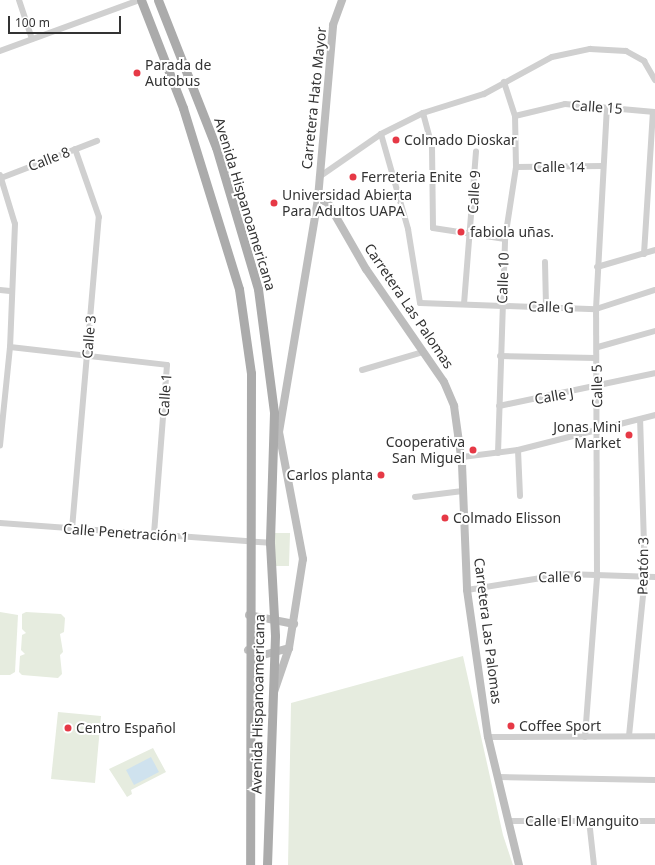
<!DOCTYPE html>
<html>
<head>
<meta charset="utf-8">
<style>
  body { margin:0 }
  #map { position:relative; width:655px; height:865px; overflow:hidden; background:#fff; font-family:"Noto Sans",sans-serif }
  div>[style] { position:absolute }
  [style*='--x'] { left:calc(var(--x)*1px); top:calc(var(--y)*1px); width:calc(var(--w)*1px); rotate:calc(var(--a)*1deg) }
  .green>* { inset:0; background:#e6ecdf }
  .water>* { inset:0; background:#cfe2ee }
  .street>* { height:6px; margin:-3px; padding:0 3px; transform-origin:3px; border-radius:3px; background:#d0d0d0 }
  .secondary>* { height:8px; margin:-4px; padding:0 4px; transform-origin:4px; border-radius:4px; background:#bdbdbd }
  .primary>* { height:9px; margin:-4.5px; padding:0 4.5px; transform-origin:4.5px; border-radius:4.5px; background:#ababab }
  .dots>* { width:11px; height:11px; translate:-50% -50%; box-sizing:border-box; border:2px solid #fff; border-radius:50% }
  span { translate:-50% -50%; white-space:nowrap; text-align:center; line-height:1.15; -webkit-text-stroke:4px #fff; paint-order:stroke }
  .poi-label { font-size:14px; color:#333 }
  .left { translate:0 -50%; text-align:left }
  .right { translate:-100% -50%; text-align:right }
  .street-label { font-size:14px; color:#333 }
  .scale { position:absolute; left:8px; top:16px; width:113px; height:18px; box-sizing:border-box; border:2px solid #333; border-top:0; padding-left:5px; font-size:12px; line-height:14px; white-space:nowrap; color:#333; -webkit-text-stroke:3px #fff; paint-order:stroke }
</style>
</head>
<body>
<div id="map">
  <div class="green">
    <i style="clip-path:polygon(275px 533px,290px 533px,289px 566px,275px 566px)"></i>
    <i style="clip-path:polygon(0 612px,18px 615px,15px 672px,10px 675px,0 675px)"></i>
    <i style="clip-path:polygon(26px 612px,61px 614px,65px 618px,64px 632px,60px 634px,63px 652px,60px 655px,62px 674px,58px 678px,22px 675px,19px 672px,20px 656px,25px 654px,21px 650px,22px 635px,26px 633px,22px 629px,22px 614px)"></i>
    <i style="clip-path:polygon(463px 656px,503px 835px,513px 865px,288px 865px,291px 703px)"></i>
    <i style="clip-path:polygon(58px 712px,101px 716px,95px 783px,51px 779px)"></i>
    <i style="clip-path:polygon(153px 748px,166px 772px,131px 790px,132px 794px,127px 797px,109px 769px)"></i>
  </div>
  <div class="water">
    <i style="clip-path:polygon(151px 757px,159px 772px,134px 785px,126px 770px)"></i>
  </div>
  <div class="street">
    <i style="--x:19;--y:0;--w:41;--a:71.6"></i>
    <i style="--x:0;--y:51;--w:148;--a:-20.1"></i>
    <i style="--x:423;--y:113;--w:34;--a:75"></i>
    <i style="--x:432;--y:146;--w:82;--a:89.3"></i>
    <i style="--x:433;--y:228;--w:73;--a:8.7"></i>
    <i style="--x:515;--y:116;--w:51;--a:-13.5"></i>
    <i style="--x:565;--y:104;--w:90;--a:5.1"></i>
    <i style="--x:381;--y:134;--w:99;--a:74.1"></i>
    <i style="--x:408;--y:229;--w:75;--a:80.8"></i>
    <i style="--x:420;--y:303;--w:176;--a:2"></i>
    <i style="--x:596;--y:309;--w:62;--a:-17.9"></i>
    <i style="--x:516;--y:167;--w:87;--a:-0.7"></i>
    <i style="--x:0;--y:175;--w:51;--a:73"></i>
    <i style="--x:15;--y:224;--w:123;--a:92.3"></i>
    <i style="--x:10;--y:347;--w:99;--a:95.8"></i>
    <i style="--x:319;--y:177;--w:75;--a:-34.7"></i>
    <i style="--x:381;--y:134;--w:47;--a:-26.6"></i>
    <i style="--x:423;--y:113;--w:64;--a:-17.3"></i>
    <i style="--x:484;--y:94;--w:77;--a:-28.6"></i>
    <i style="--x:552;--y:57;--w:39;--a:-12"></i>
    <i style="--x:590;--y:49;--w:36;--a:3"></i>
    <i style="--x:626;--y:51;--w:21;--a:29"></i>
    <i style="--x:644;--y:61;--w:22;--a:60"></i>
    <i style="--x:1;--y:178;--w:103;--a:-21.1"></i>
    <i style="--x:644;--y:254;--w:142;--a:-86.4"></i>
    <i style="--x:545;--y:262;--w:45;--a:88.7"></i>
    <i style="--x:597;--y:267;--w:60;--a:-16.3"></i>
    <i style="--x:0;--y:290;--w:10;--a:6"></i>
    <i style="--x:464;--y:304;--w:153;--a:-85.5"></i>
    <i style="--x:10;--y:347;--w:158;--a:6.5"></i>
    <i style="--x:167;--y:365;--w:169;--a:94.4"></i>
    <i style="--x:598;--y:347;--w:59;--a:-15.7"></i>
    <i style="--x:500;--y:356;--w:96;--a:1.2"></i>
    <i style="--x:362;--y:370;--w:64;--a:-16.4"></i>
    <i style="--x:499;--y:406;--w:159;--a:-11.9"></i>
    <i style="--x:518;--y:450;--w:46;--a:87.5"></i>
    <i style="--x:498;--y:453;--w:214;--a:-88.1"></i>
    <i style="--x:505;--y:239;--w:73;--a:-81.3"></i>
    <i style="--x:516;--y:167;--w:51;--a:-91.1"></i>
    <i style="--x:515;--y:116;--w:36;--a:-108"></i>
    <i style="--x:462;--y:457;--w:56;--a:-7.1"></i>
    <i style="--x:518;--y:450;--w:141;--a:-14.3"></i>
    <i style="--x:415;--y:497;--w:48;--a:-7.1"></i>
    <i style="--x:0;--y:523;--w:271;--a:4.2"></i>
    <i style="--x:72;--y:529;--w:313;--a:-85.1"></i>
    <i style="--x:99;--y:217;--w:72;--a:-109.4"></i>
    <i style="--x:467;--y:590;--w:100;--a:-9.2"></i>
    <i style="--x:566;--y:574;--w:89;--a:1.9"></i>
    <i style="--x:629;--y:736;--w:161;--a:-84.3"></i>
    <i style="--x:645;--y:576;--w:156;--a:-91.8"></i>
    <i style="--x:488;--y:737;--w:167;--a:-0.3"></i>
    <i style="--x:585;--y:737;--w:160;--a:-85.7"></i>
    <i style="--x:597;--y:577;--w:268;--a:-90.2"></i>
    <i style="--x:596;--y:309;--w:202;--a:-86.9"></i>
    <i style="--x:499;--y:777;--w:156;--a:1.1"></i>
    <i style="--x:589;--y:820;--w:45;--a:83.7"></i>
    <i style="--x:509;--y:821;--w:146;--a:0"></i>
  </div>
  <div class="secondary">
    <i style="--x:318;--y:198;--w:11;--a:27"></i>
    <i style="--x:328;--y:203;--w:76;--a:60.1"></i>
    <i style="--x:366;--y:269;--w:137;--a:55.4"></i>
    <i style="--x:444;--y:382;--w:26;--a:67"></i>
    <i style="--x:454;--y:406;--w:59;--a:82.1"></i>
    <i style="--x:462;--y:464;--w:126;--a:87.7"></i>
    <i style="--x:467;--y:590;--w:148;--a:81.9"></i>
    <i style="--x:488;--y:737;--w:132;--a:76.4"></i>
    <i style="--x:249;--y:615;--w:46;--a:11.3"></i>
    <i style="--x:248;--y:650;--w:16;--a:18"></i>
    <i style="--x:263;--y:655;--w:27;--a:-15"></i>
    <i style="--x:274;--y:692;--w:46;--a:-71.2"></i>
    <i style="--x:289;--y:648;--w:90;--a:-81.1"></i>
    <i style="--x:303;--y:559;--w:129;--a:-100.7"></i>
    <i style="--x:279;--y:432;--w:237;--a:-80.5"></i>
    <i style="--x:318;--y:198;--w:174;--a:-85"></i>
    <i style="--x:333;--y:25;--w:27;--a:-70"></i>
  </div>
  <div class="primary">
    <i style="--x:141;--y:0;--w:116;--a:68.7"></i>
    <i style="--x:183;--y:108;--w:189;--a:72.8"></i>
    <i style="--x:239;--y:289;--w:85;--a:81.9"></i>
    <i style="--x:251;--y:373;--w:492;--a:90.1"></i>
    <i style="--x:158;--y:0;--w:158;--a:68.5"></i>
    <i style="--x:216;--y:147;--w:148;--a:73.5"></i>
    <i style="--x:258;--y:289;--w:125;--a:82.6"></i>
    <i style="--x:274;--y:413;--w:130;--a:91.8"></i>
    <i style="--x:270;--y:543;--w:93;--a:86.9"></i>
    <i style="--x:275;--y:636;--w:229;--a:92"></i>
  </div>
  <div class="dots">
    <i style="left:137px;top:73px;background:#e63946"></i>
    <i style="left:396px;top:140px;background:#e63946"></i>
    <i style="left:353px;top:177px;background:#e63946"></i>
    <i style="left:274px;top:203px;background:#e63946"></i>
    <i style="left:461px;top:232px;background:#e63946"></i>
    <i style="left:629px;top:435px;background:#e63946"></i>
    <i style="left:473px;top:450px;background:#e63946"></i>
    <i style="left:381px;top:475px;background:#e63946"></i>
    <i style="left:445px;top:518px;background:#e63946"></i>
    <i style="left:511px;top:726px;background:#e63946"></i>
    <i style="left:68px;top:728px;background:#e63946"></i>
  </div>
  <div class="poi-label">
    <span class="left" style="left:145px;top:73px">Parada de<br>Autobus</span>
    <span class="left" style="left:404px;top:140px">Colmado Dioskar</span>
    <span class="left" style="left:361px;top:177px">Ferreteria Enite</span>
    <span class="left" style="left:282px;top:203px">Universidad Abierta<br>Para Adultos UAPA</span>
    <span class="left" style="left:470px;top:232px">fabiola uñas.</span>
    <span class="right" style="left:621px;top:435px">Jonas Mini<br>Market</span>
    <span class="right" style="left:465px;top:450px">Cooperativa<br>San Miguel</span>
    <span class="right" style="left:373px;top:475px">Carlos planta</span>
    <span class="left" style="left:453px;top:518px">Colmado Elisson</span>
    <span class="left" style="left:519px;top:726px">Coffee Sport</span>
    <span class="left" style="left:76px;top:728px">Centro Español</span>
  </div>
  <div class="street-label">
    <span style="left:314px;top:98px;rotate:-84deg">Carretera Hato Mayor</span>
    <span style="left:597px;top:107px;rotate:4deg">Calle 15</span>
    <span style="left:49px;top:159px;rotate:-21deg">Calle 8</span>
    <span style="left:559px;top:167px">Calle 14</span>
    <span style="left:474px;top:192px;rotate:-87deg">Calle 9</span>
    <span style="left:245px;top:204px;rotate:73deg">Avenida Hispanoamericana</span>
    <span style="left:503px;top:278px;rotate:-88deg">Calle 10</span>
    <span style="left:409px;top:306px;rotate:56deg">Carretera Las Palomas</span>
    <span style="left:551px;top:307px;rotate:2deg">Calle G</span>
    <span style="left:89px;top:337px;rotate:-85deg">Calle 3</span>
    <span style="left:597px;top:386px;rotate:-91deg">Calle 5</span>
    <span style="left:165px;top:395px;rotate:-86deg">Calle 1</span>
    <span style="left:554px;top:396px;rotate:-10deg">Calle J</span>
    <span style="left:126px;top:533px;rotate:4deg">Calle Penetración 1</span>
    <span style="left:643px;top:566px;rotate:-89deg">Peatón 3</span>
    <span style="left:560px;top:577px;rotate:-1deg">Calle 6</span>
    <span style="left:488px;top:631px;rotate:83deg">Carretera Las Palomas</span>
    <span style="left:258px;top:704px;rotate:-89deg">Avenida Hispanoamericana</span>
    <span style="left:582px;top:821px">Calle El Manguito</span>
  </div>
  <div class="scale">100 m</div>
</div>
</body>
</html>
